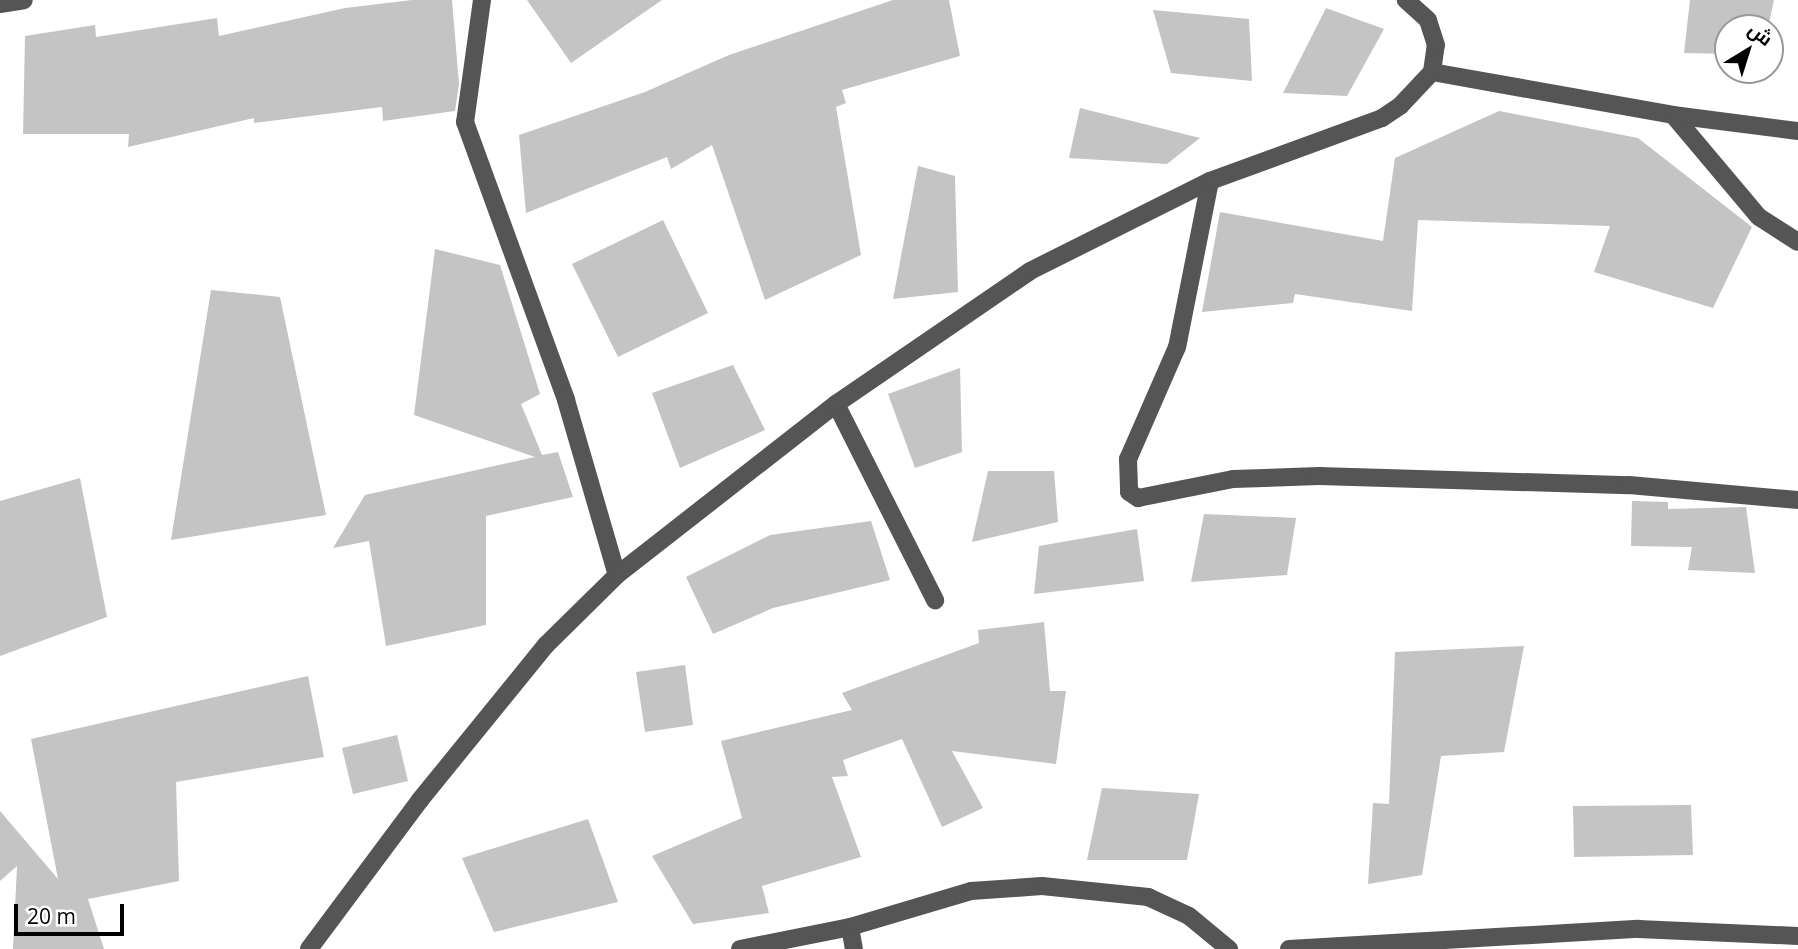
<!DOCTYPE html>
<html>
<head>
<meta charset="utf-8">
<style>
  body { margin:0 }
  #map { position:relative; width:1798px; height:949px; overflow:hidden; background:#fff; font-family:"Open Sans",Cairo,sans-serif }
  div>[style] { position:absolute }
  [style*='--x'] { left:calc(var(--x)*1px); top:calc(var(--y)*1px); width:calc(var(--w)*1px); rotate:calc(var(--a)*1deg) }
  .building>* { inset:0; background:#c4c4c4 }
  .minor>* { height:18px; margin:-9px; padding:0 9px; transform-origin:9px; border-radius:9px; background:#555 }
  span { translate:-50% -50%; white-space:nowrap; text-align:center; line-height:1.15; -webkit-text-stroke:5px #fff; paint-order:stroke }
  .north { position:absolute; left:1714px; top:14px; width:70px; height:70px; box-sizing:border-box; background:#fff; border:2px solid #999; border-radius:50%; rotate:38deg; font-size:19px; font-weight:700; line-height:28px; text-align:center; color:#000 }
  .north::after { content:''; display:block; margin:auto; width:24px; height:32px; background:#000; clip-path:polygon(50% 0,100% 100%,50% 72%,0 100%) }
  .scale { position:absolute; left:14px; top:904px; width:110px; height:32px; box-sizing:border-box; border:4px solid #000; border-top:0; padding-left:9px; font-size:21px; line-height:24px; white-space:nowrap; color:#000; -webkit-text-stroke:5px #fff; paint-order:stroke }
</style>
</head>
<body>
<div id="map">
  <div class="building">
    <i style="clip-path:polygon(412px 0,452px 0,459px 84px,455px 111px,383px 121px,382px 107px,254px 123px,254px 118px,128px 147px,129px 134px,23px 134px,25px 36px,95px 25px,96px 37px,217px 18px,219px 36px,345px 8px)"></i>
    <i style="clip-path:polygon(527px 0,662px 0,571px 63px)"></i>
    <i style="clip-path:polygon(893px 0,949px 0,960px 56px,842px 90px,846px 103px,836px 107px,861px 255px,765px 300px,712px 145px,671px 169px,667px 157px,526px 213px,519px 135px,645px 92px,729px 55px)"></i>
    <i style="clip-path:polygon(1690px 0,1774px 0,1768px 28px,1728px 28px,1728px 54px,1684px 53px)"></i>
    <i style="clip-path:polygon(1326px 8px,1384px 29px,1347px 96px,1283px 93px)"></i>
    <i style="clip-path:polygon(1153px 10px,1249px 19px,1252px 81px,1171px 73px)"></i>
    <i style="clip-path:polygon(1080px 108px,1200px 138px,1167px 164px,1069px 158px)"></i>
    <i style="clip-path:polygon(1499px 111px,1638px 138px,1752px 227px,1713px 308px,1594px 272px,1610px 226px,1418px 220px,1412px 311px,1295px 294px,1293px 303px,1202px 312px,1220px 212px,1383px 241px,1395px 158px)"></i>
    <i style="clip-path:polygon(918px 166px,955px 176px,958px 292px,893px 299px)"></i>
    <i style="clip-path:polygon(663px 220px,708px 313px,618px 357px,572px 264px)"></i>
    <i style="clip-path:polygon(435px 249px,500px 265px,540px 394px,521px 404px,542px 455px,558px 452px,573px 497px,486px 516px,486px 625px,386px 646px,369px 541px,333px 548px,365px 495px,535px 457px,414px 415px)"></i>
    <i style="clip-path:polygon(211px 290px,280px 297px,326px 515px,171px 540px)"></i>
    <i style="clip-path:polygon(733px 365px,765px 430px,680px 468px,652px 393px)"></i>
    <i style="clip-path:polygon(960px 368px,962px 452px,915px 468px,888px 394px)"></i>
    <i style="clip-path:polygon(988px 471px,1054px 471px,1058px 522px,972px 542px)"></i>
    <i style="clip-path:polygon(80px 478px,107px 617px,0 656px,0 501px)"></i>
    <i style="clip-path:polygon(1632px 501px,1668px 502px,1668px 509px,1746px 507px,1755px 573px,1688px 570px,1692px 547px,1631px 546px)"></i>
    <i style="clip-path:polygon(1204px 514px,1296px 518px,1287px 575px,1191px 582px)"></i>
    <i style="clip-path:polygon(871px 521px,890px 580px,773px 608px,713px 634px,686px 577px,770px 535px)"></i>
    <i style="clip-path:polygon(1137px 529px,1144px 581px,1034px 594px,1039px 546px)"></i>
    <i style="clip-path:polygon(1044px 622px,1050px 691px,1066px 691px,1056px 764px,952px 751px,983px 808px,942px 827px,902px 739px,843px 760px,848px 776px,832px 777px,861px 857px,762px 886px,769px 913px,693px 924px,652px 856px,742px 818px,721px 741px,852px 710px,842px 693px,979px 643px,978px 630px)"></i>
    <i style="clip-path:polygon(1524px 646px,1504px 752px,1441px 756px,1422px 875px,1368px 884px,1373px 803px,1389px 804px,1395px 652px)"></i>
    <i style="clip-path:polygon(685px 665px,693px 725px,645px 732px,636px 672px)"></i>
    <i style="clip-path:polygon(308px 676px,324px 757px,176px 782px,179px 881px,88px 899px,104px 949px,13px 949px,17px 866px,0 881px,0 811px,58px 879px,31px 739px)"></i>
    <i style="clip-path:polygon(397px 735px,408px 781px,353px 794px,342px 748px)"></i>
    <i style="clip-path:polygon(1102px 788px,1199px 794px,1187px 860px,1087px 860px)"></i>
    <i style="clip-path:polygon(1691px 805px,1693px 855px,1574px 857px,1573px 806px)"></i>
    <i style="clip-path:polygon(588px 819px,618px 902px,494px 932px,462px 858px)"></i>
  </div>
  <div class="minor">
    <i style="--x:482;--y:0;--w:123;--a:97.9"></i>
    <i style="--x:465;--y:122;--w:296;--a:70"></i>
    <i style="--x:566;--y:400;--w:182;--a:73.8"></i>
    <i style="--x:0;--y:4;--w:24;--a:-9"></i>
    <i style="--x:1432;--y:72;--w:245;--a:10.1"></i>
    <i style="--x:1673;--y:115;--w:133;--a:49.9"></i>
    <i style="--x:1759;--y:217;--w:46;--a:32.7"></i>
    <i style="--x:1673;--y:115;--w:126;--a:7.3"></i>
    <i style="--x:1210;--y:181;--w:169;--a:101.2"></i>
    <i style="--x:1177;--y:347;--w:122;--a:113.6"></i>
    <i style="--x:1128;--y:459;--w:33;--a:88"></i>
    <i style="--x:1129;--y:492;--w:11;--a:34"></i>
    <i style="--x:1138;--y:498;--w:97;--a:-11.3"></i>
    <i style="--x:1233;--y:479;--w:86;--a:-2"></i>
    <i style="--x:1319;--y:476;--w:310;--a:1.7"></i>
    <i style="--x:1629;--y:485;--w:170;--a:5.1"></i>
    <i style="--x:836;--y:404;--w:220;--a:63.2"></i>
    <i style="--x:850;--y:927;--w:22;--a:80"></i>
    <i style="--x:309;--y:949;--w:186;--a:-53.3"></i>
    <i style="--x:420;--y:800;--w:200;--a:-50.9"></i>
    <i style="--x:546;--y:645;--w:100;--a:-44.6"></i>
    <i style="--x:617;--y:575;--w:278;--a:-38"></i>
    <i style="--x:836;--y:404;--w:235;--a:-34.4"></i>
    <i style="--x:1030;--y:271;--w:201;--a:-26.6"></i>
    <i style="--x:1210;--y:181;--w:183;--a:-20.1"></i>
    <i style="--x:1382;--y:118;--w:22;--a:-34"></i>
    <i style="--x:1400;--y:106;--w:47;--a:-46.7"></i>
    <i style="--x:1432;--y:72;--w:27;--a:-82"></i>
    <i style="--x:1436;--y:45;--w:26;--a:-108"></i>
    <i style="--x:1428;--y:20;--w:30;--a:-138"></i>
    <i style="--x:740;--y:949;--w:112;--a:-11.3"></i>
    <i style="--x:850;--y:927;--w:126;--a:-16.6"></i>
    <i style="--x:971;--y:891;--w:71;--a:-4"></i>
    <i style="--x:1042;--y:886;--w:107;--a:5.9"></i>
    <i style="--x:1148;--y:897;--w:45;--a:24.9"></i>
    <i style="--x:1189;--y:916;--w:52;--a:39.5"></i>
    <i style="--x:1289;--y:949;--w:350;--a:-3.3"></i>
    <i style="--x:1638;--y:929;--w:160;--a:2.5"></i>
  </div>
  <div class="north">ش</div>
  <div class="scale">20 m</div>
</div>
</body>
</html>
